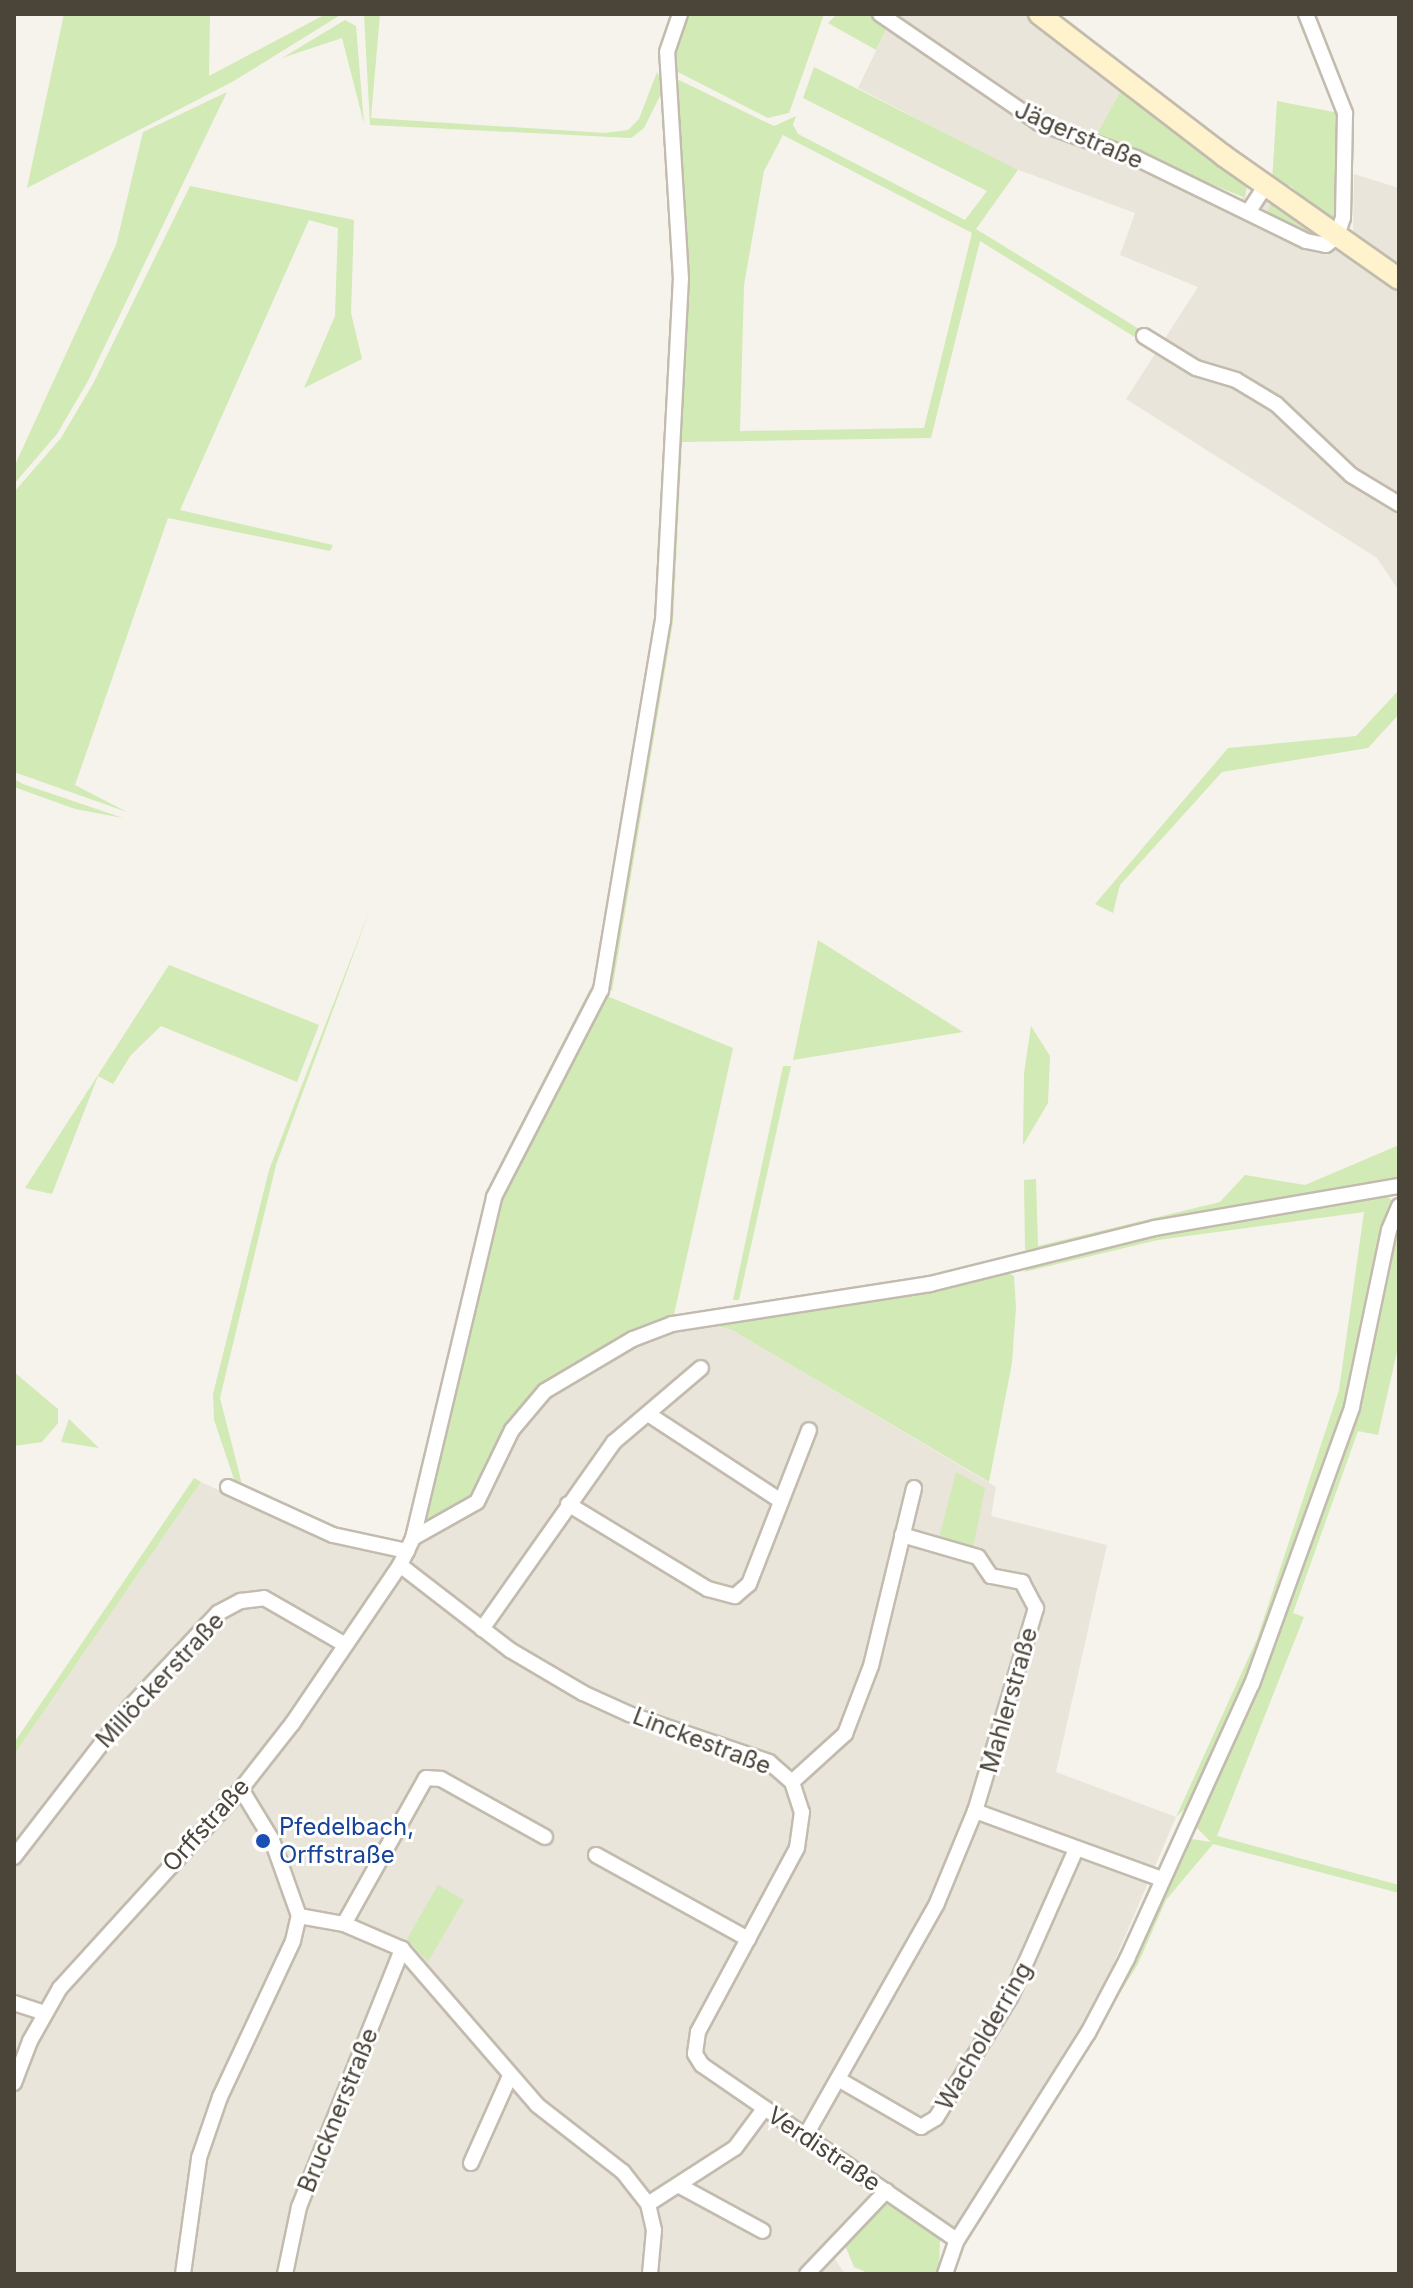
<!DOCTYPE html>
<html>
<head>
<meta charset="utf-8">
<style>
  body { margin:0 }
  #map { position:relative; width:1413px; height:2288px; overflow:hidden; background:#f6f3ec; font-family:Inter,sans-serif }
  div>[style] { position:absolute }
  [style*='--x'] { left:calc(var(--x)*1px); top:calc(var(--y)*1px); width:calc(var(--w)*1px); rotate:calc(var(--a)*1deg) }
  .residential>* { inset:0; background:#eae5da }
  .green>* { inset:0; background:#d2eab5 }
  .roads { filter:drop-shadow(2px 0 #c2bbae) drop-shadow(-2px 0 #c2bbae) drop-shadow(0 2px #c2bbae) drop-shadow(0 -2px #c2bbae) }
  .street>* { height:14px; margin:-7px; padding:0 7px; transform-origin:7px; border-radius:7px; background:#fff }
  .secondary>* { height:20px; margin:-10px; padding:0 10px; transform-origin:10px; border-radius:10px; background:#fff3cd }
  .dots>* { width:22px; height:22px; translate:-50% -50%; box-sizing:border-box; border:4px solid #fff; border-radius:50% }
  span { translate:-50% -50%; white-space:nowrap; text-align:center; line-height:1.15; -webkit-text-stroke:6px #fff; paint-order:stroke }
  .street-label { font-size:24px; color:#4b4439 }
  .transit-label { font-size:24px; color:#164399 }
  .left { translate:0 -50%; text-align:left }
  .frame { position:absolute; inset:0; border:16px solid #4b4439; pointer-events:none }
</style>
</head>
<body>
<div id="map">
  <div class="residential">
    <i style="clip-path:polygon(868px 14px,1030px 14px,1124px 85px,1097px 136px,1235px 198px,1245px 198px,1280px 180px,1317px 214px,1353px 236px,1354px 174px,1399px 188px,1399px 591px,1377px 558px,1126px 399px,1198px 287px,1120px 255px,1135px 213px,1008px 166px,858px 88px,888px 26px)"></i>
    <i style="clip-path:polygon(704px 1322px,732px 1330px,996px 1487px,991px 1516px,1107px 1545px,1056px 1772px,1176px 1817px,1085px 2030px,959px 2234px,891px 2187px,833px 2256px,845px 2274px,14px 2274px,14px 1755px,201px 1482px,334px 1542px,379px 1552px,415px 1543px,481px 1506px,515px 1434px,548px 1396px,636px 1343px)"></i>
  </div>
  <div class="green">
    <i style="clip-path:polygon(64px 14px,210px 14px,209px 76px,326px 14px,342px 14px,232px 82px,27px 188px)"></i>
    <i style="clip-path:polygon(364px 14px,380px 14px,371px 118px,605px 133px,628px 130px,639px 119px,657px 72px,664px 88px,644px 128px,631px 138px,370px 125px)"></i>
    <i style="clip-path:polygon(684px 14px,824px 14px,789px 113px,768px 118px,674px 70px,671px 50px)"></i>
    <i style="clip-path:polygon(837px 14px,868px 14px,888px 26px,876px 50px,828px 23px)"></i>
    <i style="clip-path:polygon(345px 20px,356px 26px,364px 124px,342px 38px,282px 58px)"></i>
    <i style="clip-path:polygon(evenodd,814px 67px,1018px 170px,976px 229px,1162px 343px,1157px 351px,980px 241px,931px 438px,682px 442px,673px 622px,612px 991px,606px 984px,666px 620px,677px 442px,681px 441px,672px 85px,679px 80px,774px 126px,796px 116px,793px 125px,798px 134px,965px 220px,987px 191px,803px 98px,814px 67px,783px 135px,972px 233px,924px 428px,740px 431px,744px 285px,764px 171px,783px 135px)"></i>
    <i style="clip-path:polygon(1124px 85px,1248px 180px,1245px 198px,1096px 136px)"></i>
    <i style="clip-path:polygon(227px 92px,88px 381px,57px 434px,14px 484px,14px 467px,116px 245px,143px 132px)"></i>
    <i style="clip-path:polygon(1277px 101px,1339px 113px,1339px 207px,1333px 218px,1317px 214px,1291px 186px,1272px 182px)"></i>
    <i style="clip-path:polygon(190px 186px,354px 220px,351px 313px,362px 359px,304px 388px,335px 316px,338px 228px,309px 220px,180px 510px,333px 545px,330px 551px,168px 518px,75px 785px,127px 812px,14px 772px,14px 492px,61px 438px,94px 382px)"></i>
    <i style="clip-path:polygon(1272px 202px,1276px 202px,1318px 235px,1267px 213px)"></i>
    <i style="clip-path:polygon(1399px 690px,1399px 714px,1368px 748px,1222px 772px,1120px 885px,1113px 913px,1095px 904px,1228px 748px,1356px 736px)"></i>
    <i style="clip-path:polygon(14px 779px,23px 784px,123px 818px,75px 809px,14px 787px)"></i>
    <i style="clip-path:polygon(372px 904px,276px 1165px,220px 1398px,243px 1488px,235px 1482px,214px 1420px,213px 1394px,269px 1170px)"></i>
    <i style="clip-path:polygon(818px 940px,963px 1032px,793px 1060px)"></i>
    <i style="clip-path:polygon(169px 965px,319px 1025px,297px 1082px,161px 1026px,131px 1055px,113px 1084px,98px 1076px,52px 1194px,25px 1188px)"></i>
    <i style="clip-path:polygon(590px 989px,591px 1004px,488px 1188px)"></i>
    <i style="clip-path:polygon(607px 996px,733px 1048px,673px 1319px,541px 1388px,507px 1428px,473px 1497px,423px 1528px,497px 1199px,600px 998px)"></i>
    <i style="clip-path:polygon(1031px 1026px,1050px 1056px,1048px 1103px,1023px 1145px,1024px 1073px)"></i>
    <i style="clip-path:polygon(783px 1066px,791px 1066px,739px 1300px,733px 1300px)"></i>
    <i style="clip-path:polygon(1399px 1145px,1399px 1179px,1031px 1254px,1025px 1249px,1024px 1180px,1036px 1179px,1038px 1246px,1220px 1202px,1245px 1175px,1305px 1185px)"></i>
    <i style="clip-path:polygon(1385px 1193px,1394px 1203px,1347px 1402px,1246px 1682px,1188px 1806px,1176px 1817px,1257px 1639px,1339px 1390px,1364px 1212px,1158px 1240px,1024px 1272px,1033px 1263px,1158px 1232px)"></i>
    <i style="clip-path:polygon(1399px 1222px,1399px 1343px,1378px 1435px,1358px 1431px,1293px 1613px,1304px 1617px,1217px 1836px,1399px 1885px,1399px 1893px,1213px 1844px,1166px 1900px,1138px 1964px,1096px 2031px,1185px 1838px,1211px 1842px,1192px 1823px,1286px 1612px,1357px 1410px)"></i>
    <i style="clip-path:polygon(1004px 1271px,1014px 1276px,1016px 1307px,1012px 1363px,989px 1482px,732px 1330px,704px 1322px)"></i>
    <i style="clip-path:polygon(14px 1372px,58px 1409px,58px 1423px,42px 1442px,14px 1446px)"></i>
    <i style="clip-path:polygon(69px 1419px,99px 1448px,61px 1442px)"></i>
    <i style="clip-path:polygon(956px 1472px,985px 1488px,973px 1548px,938px 1542px)"></i>
    <i style="clip-path:polygon(194px 1478px,201px 1482px,14px 1755px,14px 1743px)"></i>
    <i style="clip-path:polygon(438px 1885px,464px 1900px,428px 1962px,407px 1939px)"></i>
    <i style="clip-path:polygon(886px 2196px,940px 2234px,939px 2274px,870px 2274px,854px 2267px,844px 2243px)"></i>
  </div>
  <div class="roads">
    <div class="street">
      <i style="--x:880;--y:14;--w:193;--a:34.4"></i>
      <i style="--x:1039;--y:123;--w:103;--a:19.8"></i>
      <i style="--x:1136;--y:158;--w:189;--a:26"></i>
      <i style="--x:1306;--y:241;--w:20;--a:11"></i>
      <i style="--x:1326;--y:245;--w:14;--a:-39"></i>
      <i style="--x:1337;--y:236;--w:19;--a:-72"></i>
      <i style="--x:1343;--y:218;--w:105;--a:-88.9"></i>
      <i style="--x:1345;--y:113;--w:106;--a:-111.5"></i>
      <i style="--x:1249;--y:211;--w:31;--a:-57"></i>
      <i style="--x:1144;--y:336;--w:61;--a:31.6"></i>
      <i style="--x:1196;--y:368;--w:42;--a:16.7"></i>
      <i style="--x:1236;--y:380;--w:47;--a:31"></i>
      <i style="--x:1276;--y:404;--w:103;--a:43.4"></i>
      <i style="--x:1351;--y:475;--w:56;--a:31.1"></i>
      <i style="--x:648;--y:1414;--w:159;--a:33.2"></i>
      <i style="--x:228;--y:1487;--w:115;--a:24.6"></i>
      <i style="--x:333;--y:1535;--w:76;--a:12.2"></i>
      <i style="--x:568;--y:1504;--w:164;--a:31.3"></i>
      <i style="--x:708;--y:1589;--w:28;--a:15"></i>
      <i style="--x:735;--y:1596;--w:18;--a:-41"></i>
      <i style="--x:749;--y:1584;--w:165;--a:-68.7"></i>
      <i style="--x:902;--y:1535;--w:79;--a:16.1"></i>
      <i style="--x:978;--y:1557;--w:23;--a:56"></i>
      <i style="--x:991;--y:1576;--w:32;--a:11"></i>
      <i style="--x:1022;--y:1582;--w:30;--a:62"></i>
      <i style="--x:1036;--y:1608;--w:212;--a:106.7"></i>
      <i style="--x:413;--y:1538;--w:73;--a:-29.4"></i>
      <i style="--x:477;--y:1502;--w:80;--a:-64.1"></i>
      <i style="--x:512;--y:1430;--w:51;--a:-49.8"></i>
      <i style="--x:545;--y:1391;--w:102;--a:-30.6"></i>
      <i style="--x:633;--y:1339;--w:42;--a:-21"></i>
      <i style="--x:672;--y:1324;--w:261;--a:-8.8"></i>
      <i style="--x:930;--y:1284;--w:232;--a:-14"></i>
      <i style="--x:1155;--y:1228;--w:248;--a:-9.8"></i>
      <i style="--x:400;--y:1565;--w:139;--a:37.7"></i>
      <i style="--x:510;--y:1650;--w:85;--a:30.5"></i>
      <i style="--x:583;--y:1693;--w:51;--a:24.5"></i>
      <i style="--x:629;--y:1714;--w:148;--a:18.9"></i>
      <i style="--x:769;--y:1762;--w:30;--a:41"></i>
      <i style="--x:792;--y:1782;--w:32;--a:72"></i>
      <i style="--x:802;--y:1812;--w:36;--a:98"></i>
      <i style="--x:797;--y:1848;--w:209;--a:118.3"></i>
      <i style="--x:698;--y:2032;--w:22;--a:98"></i>
      <i style="--x:695;--y:2054;--w:13;--a:58"></i>
      <i style="--x:702;--y:2065;--w:309;--a:34.5"></i>
      <i style="--x:482;--y:1629;--w:229;--a:-54.8"></i>
      <i style="--x:614;--y:1442;--w:114;--a:-40.4"></i>
      <i style="--x:792;--y:1782;--w:72;--a:-42.2"></i>
      <i style="--x:845;--y:1734;--w:73;--a:-69.1"></i>
      <i style="--x:871;--y:1666;--w:183;--a:-76.4"></i>
      <i style="--x:596;--y:1855;--w:174;--a:28.9"></i>
      <i style="--x:14;--y:1857;--w:190;--a:-52.3"></i>
      <i style="--x:130;--y:1707;--w:129;--a:-46.9"></i>
      <i style="--x:218;--y:1613;--w:26;--a:-28"></i>
      <i style="--x:241;--y:1601;--w:23;--a:-7"></i>
      <i style="--x:264;--y:1598;--w:92;--a:29.9"></i>
      <i style="--x:299;--y:1916;--w:46;--a:10.1"></i>
      <i style="--x:344;--y:1924;--w:63;--a:23.3"></i>
      <i style="--x:402;--y:1949;--w:206;--a:49.1"></i>
      <i style="--x:537;--y:2105;--w:109;--a:37.9"></i>
      <i style="--x:623;--y:2172;--w:41;--a:52"></i>
      <i style="--x:648;--y:2204;--w:27;--a:77"></i>
      <i style="--x:654;--y:2230;--w:44;--a:95.2"></i>
      <i style="--x:344;--y:1924;--w:167;--a:-60.7"></i>
      <i style="--x:426;--y:1778;--w:15;--a:4"></i>
      <i style="--x:441;--y:1779;--w:119;--a:29.1"></i>
      <i style="--x:14;--y:2003;--w:32;--a:18"></i>
      <i style="--x:838;--y:2079;--w:96;--a:30"></i>
      <i style="--x:921;--y:2127;--w:17;--a:-31"></i>
      <i style="--x:936;--y:2118;--w:143;--a:-58.4"></i>
      <i style="--x:1011;--y:1996;--w:161;--a:-66.1"></i>
      <i style="--x:14;--y:2083;--w:45;--a:-69.1"></i>
      <i style="--x:30;--y:2041;--w:61;--a:-60.5"></i>
      <i style="--x:60;--y:1988;--w:269;--a:-47.7"></i>
      <i style="--x:241;--y:1789;--w:83;--a:-51.9"></i>
      <i style="--x:292;--y:1724;--w:192;--a:-55.8"></i>
      <i style="--x:400;--y:1565;--w:30;--a:-64"></i>
      <i style="--x:413;--y:1538;--w:350;--a:-76.6"></i>
      <i style="--x:494;--y:1197;--w:233;--a:-62.7"></i>
      <i style="--x:601;--y:990;--w:374;--a:-80.5"></i>
      <i style="--x:663;--y:621;--w:342;--a:-87"></i>
      <i style="--x:681;--y:279;--w:227;--a:-93.5"></i>
      <i style="--x:667;--y:52;--w:40;--a:-71.1"></i>
      <i style="--x:806;--y:2135;--w:266;--a:-60.5"></i>
      <i style="--x:937;--y:1903;--w:100;--a:-67.6"></i>
      <i style="--x:975;--y:1811;--w:199;--a:20"></i>
      <i style="--x:471;--y:2163;--w:95;--a:-65.9"></i>
      <i style="--x:680;--y:2186;--w:94;--a:28.5"></i>
      <i style="--x:648;--y:2204;--w:103;--a:-32.8"></i>
      <i style="--x:735;--y:2148;--w:49;--a:-53.4"></i>
      <i style="--x:183;--y:2274;--w:117;--a:-82.1"></i>
      <i style="--x:199;--y:2158;--w:65;--a:-71"></i>
      <i style="--x:220;--y:2097;--w:172;--a:-64.9"></i>
      <i style="--x:293;--y:1941;--w:26;--a:-77"></i>
      <i style="--x:299;--y:1916;--w:81;--a:-109.6"></i>
      <i style="--x:272;--y:1840;--w:60;--a:-121.3"></i>
      <i style="--x:285;--y:2274;--w:68;--a:-78.2"></i>
      <i style="--x:299;--y:2207;--w:278;--a:-68.2"></i>
      <i style="--x:807;--y:2274;--w:115;--a:-46.4"></i>
      <i style="--x:945;--y:2274;--w:36;--a:-71"></i>
      <i style="--x:957;--y:2240;--w:245;--a:-57.7"></i>
      <i style="--x:1088;--y:2033;--w:84;--a:-62.2"></i>
      <i style="--x:1127;--y:1959;--w:302;--a:-65.6"></i>
      <i style="--x:1252;--y:1684;--w:294;--a:-70.1"></i>
      <i style="--x:1352;--y:1407;--w:181;--a:-78.2"></i>
      <i style="--x:1389;--y:1230;--w:26;--a:-67"></i>
    </div>
    <div class="secondary">
      <i style="--x:1039;--y:14;--w:233;--a:37.5"></i>
      <i style="--x:1224;--y:156;--w:214;--a:35.1"></i>
    </div>
  </div>
  <div class="dots">
    <i style="left:263px;top:1841px;background:#1a4fb4"></i>
  </div>
  <div class="street-label">
    <span style="left:1079px;top:135px;rotate:23deg">Jägerstraße</span>
    <span style="left:160px;top:1680px;rotate:-47deg">Millöckerstraße</span>
    <span style="left:1009px;top:1700px;rotate:-74deg">Mahlerstraße</span>
    <span style="left:702px;top:1741px;rotate:21deg">Linckestraße</span>
    <span style="left:206px;top:1825px;rotate:-48deg">Orffstraße</span>
    <span style="left:984px;top:2036px;rotate:-60deg">Wacholderring</span>
    <span style="left:338px;top:2110px;rotate:-68deg">Brucknerstraße</span>
    <span style="left:824px;top:2149px;rotate:34deg">Verdistraße</span>
  </div>
  <div class="transit-label">
    <span class="left" style="left:279px;top:1841px">Pfedelbach,<br>Orffstraße</span>
  </div>
  <div class="frame"></div>
</div>
</body>
</html>
